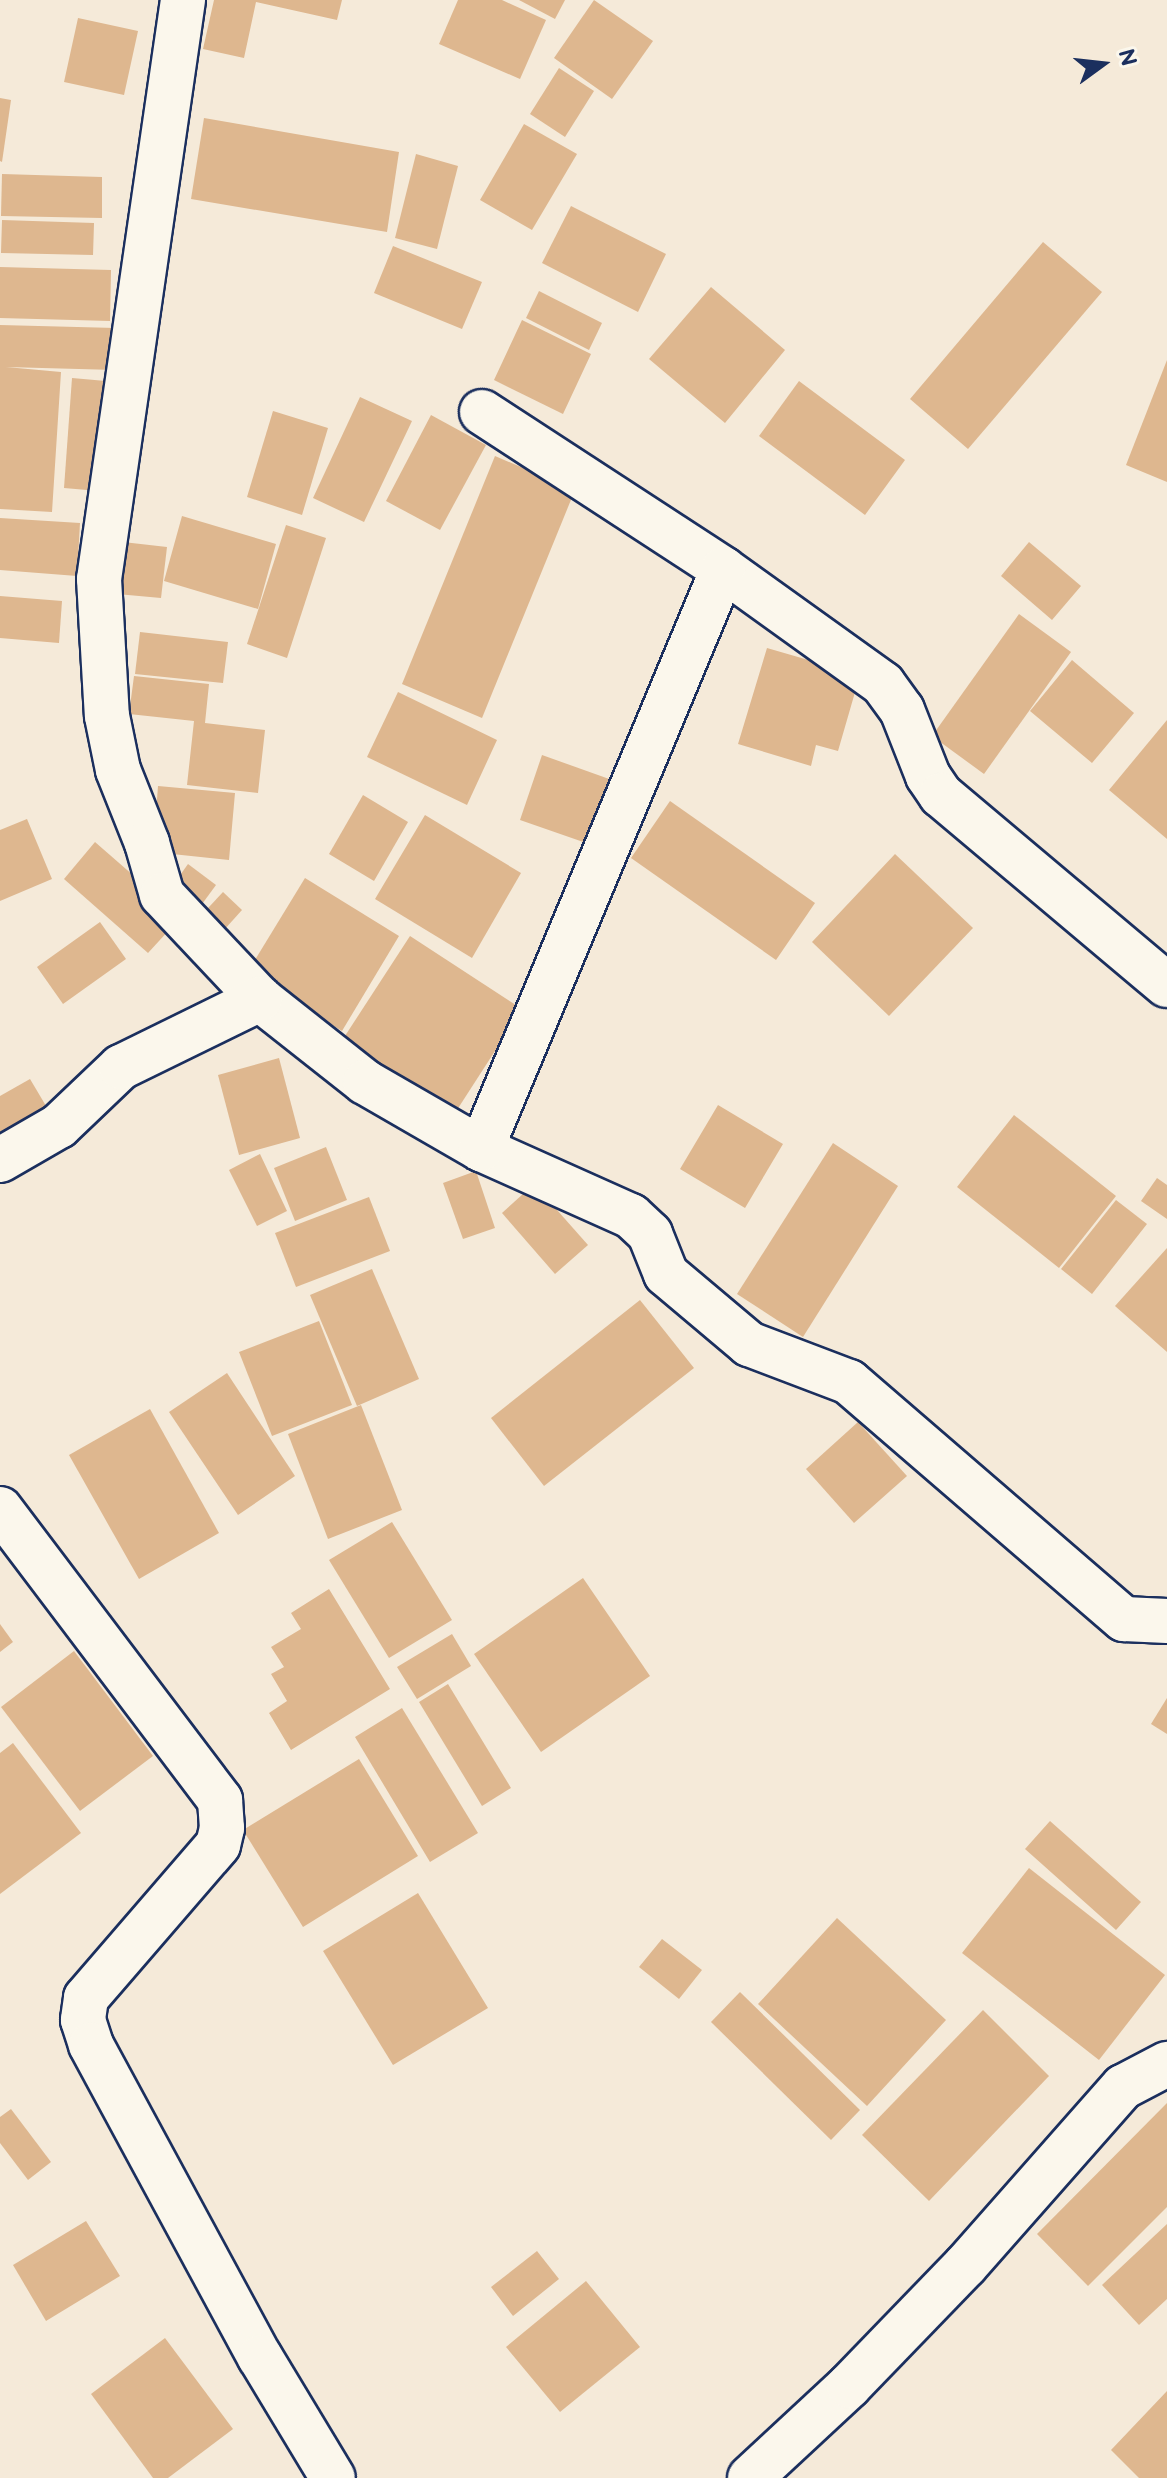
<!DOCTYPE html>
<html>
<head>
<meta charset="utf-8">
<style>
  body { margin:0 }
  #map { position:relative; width:1167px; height:2478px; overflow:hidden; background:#f5ead9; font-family:"Balsamiq Sans",sans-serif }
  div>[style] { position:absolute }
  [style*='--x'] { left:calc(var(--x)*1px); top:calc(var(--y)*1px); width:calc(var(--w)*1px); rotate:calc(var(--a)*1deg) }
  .building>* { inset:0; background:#deb78f }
  .roads { filter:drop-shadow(2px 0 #1b2f5e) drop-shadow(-2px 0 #1b2f5e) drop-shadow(0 2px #1b2f5e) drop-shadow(0 -2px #1b2f5e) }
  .minor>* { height:44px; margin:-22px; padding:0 22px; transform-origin:22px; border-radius:22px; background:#fbf7ec }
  span { translate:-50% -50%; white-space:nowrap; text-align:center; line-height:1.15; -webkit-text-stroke:6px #fbf7ec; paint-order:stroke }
  .north { position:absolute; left:1063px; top:24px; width:80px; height:80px; -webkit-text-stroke:6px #fbf7ec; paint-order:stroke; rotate:75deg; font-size:22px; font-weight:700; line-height:32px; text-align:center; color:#1b2f5e }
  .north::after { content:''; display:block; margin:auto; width:28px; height:36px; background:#1b2f5e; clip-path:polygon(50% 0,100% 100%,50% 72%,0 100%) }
</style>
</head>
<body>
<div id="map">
  <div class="building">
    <i style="clip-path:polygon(214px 0,342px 0,337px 20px,256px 2px,244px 58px,203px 49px)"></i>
    <i style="clip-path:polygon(458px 0,502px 0,546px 20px,520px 79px,439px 44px)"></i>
    <i style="clip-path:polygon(519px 0,565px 0,555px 19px)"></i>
    <i style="clip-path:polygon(594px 0,653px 41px,612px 99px,554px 58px)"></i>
    <i style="clip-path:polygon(78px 18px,138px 31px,124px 95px,64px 82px)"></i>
    <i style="clip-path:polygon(559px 68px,594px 91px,565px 137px,530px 114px)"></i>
    <i style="clip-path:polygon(0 98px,11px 100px,2px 162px,0 161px)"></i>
    <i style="clip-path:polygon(204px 118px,399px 152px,387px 232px,191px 199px)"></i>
    <i style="clip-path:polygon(524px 124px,577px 154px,532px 230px,480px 200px)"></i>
    <i style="clip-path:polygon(416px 154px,458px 166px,437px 249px,395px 238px)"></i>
    <i style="clip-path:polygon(2px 174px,102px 177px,102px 218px,1px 216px)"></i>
    <i style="clip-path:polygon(571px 206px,666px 254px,638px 312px,542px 263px)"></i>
    <i style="clip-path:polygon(2px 220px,94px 223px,93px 255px,1px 253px)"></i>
    <i style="clip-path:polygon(1043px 242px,1102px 292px,968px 449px,910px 399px)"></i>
    <i style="clip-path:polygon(393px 246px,482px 282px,462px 329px,374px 293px)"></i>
    <i style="clip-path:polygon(0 267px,111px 270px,110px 321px,0 318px)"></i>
    <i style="clip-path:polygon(711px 287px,785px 350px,725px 423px,649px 359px)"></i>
    <i style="clip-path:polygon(539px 291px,602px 323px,589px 350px,526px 318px)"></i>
    <i style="clip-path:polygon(522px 320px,591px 354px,563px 414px,494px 380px)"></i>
    <i style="clip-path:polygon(0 325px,116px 328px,115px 370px,6px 367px,61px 372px,52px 512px,0 509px)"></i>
    <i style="clip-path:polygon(1167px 360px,1167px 482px,1126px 465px)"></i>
    <i style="clip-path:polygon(72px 378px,117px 382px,110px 492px,64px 488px)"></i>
    <i style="clip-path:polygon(799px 381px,905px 460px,865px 515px,759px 436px)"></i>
    <i style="clip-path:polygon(360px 397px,412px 421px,364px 522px,313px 498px)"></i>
    <i style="clip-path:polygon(273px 411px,328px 428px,302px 515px,247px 497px)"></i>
    <i style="clip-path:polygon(431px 415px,486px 445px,440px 530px,386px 501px)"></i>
    <i style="clip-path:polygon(495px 456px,575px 490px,482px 718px,402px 684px)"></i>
    <i style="clip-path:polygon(182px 516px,276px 544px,258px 609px,164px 581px)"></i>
    <i style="clip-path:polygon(0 518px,80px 523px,77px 576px,0 570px)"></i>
    <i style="clip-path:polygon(286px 525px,326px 538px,287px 658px,247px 644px)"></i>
    <i style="clip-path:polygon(123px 542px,167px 547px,161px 598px,117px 594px)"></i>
    <i style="clip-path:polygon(1029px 542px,1081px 586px,1052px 620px,1001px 576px)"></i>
    <i style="clip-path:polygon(0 596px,62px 601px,59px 643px,0 638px)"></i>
    <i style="clip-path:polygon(1019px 614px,1071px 652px,984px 774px,932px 736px)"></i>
    <i style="clip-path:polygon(140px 632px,228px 642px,223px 683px,135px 674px)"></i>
    <i style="clip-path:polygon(767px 648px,860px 675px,838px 751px,816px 745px,811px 766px,738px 744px)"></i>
    <i style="clip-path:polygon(1072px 660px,1134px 713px,1092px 763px,1030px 711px)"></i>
    <i style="clip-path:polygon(134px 676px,209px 684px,205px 723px,265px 730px,258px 793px,187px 785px,194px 721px,129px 714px)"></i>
    <i style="clip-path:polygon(398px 692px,497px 740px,467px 805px,367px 757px)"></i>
    <i style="clip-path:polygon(1167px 720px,1167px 839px,1109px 790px)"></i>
    <i style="clip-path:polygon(542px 755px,612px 780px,589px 844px,520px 820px)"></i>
    <i style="clip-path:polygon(158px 786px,235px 793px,229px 860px,153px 852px)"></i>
    <i style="clip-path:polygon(363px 795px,408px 822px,374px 881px,329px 854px)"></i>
    <i style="clip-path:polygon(670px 801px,815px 903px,776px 960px,631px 858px)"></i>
    <i style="clip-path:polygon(425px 815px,521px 873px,472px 958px,375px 899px)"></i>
    <i style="clip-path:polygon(27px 819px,52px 879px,0 901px,0 830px)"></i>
    <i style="clip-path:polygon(95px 842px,181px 917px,148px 953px,64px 879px)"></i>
    <i style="clip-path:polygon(895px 854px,973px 928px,889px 1016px,812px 942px)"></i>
    <i style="clip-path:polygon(188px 864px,216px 885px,194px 915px,166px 895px)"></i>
    <i style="clip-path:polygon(305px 878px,399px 936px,342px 1031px,247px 973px)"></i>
    <i style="clip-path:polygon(223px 892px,242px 910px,215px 940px,195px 922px)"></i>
    <i style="clip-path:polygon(100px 922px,126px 959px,63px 1004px,37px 967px)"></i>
    <i style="clip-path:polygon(410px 936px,522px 1009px,455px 1113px,343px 1039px)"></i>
    <i style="clip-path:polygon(279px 1058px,300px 1138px,239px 1155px,218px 1075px)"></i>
    <i style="clip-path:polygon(30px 1079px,52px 1116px,0 1147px,0 1096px)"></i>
    <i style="clip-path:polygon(718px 1105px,783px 1144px,745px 1208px,680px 1169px)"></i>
    <i style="clip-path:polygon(1014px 1115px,1116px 1196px,1059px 1268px,957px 1187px)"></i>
    <i style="clip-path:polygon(833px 1143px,898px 1186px,803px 1337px,737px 1294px)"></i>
    <i style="clip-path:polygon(326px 1147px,347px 1200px,295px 1221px,274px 1168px)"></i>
    <i style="clip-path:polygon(260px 1154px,287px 1211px,257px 1226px,229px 1170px)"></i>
    <i style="clip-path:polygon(476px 1171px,495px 1228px,463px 1239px,443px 1183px)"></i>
    <i style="clip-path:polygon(1157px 1178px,1167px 1185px,1167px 1219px,1141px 1201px)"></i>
    <i style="clip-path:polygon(534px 1184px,588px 1245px,555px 1274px,502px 1213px)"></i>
    <i style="clip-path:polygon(369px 1197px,390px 1251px,296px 1287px,275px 1233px)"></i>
    <i style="clip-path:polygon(1116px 1200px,1147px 1224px,1092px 1294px,1061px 1269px)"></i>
    <i style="clip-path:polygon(1167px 1248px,1167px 1352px,1115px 1306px)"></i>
    <i style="clip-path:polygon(372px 1269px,419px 1379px,357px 1406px,310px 1295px)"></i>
    <i style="clip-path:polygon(640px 1300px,694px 1368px,544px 1486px,491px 1418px)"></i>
    <i style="clip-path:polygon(319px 1321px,352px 1405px,272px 1436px,239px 1352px)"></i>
    <i style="clip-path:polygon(227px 1373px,295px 1476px,238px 1515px,169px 1412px)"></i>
    <i style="clip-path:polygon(361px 1405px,402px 1510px,328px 1539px,288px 1434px)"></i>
    <i style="clip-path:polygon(150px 1409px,219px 1533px,139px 1579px,69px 1455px)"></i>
    <i style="clip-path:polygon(858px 1422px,907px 1476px,854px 1523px,806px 1469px)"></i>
    <i style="clip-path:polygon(392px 1522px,452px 1620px,389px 1658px,329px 1560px)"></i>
    <i style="clip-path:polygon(583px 1578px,650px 1676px,541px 1752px,474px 1654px)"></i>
    <i style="clip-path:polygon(329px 1589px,390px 1689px,291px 1750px,269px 1713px,287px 1701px,271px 1674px,284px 1667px,271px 1647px,301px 1629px,291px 1613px)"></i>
    <i style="clip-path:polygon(0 1624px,13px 1642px,0 1652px)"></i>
    <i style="clip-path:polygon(452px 1634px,471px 1666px,417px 1699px,397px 1667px)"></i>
    <i style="clip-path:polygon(74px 1651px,153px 1756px,80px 1811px,1px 1707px)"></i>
    <i style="clip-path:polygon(448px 1684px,511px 1788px,482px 1806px,419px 1702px)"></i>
    <i style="clip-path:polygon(1167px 1698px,1167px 1734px,1151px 1724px)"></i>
    <i style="clip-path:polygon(402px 1708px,478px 1833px,430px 1862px,355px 1737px)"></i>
    <i style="clip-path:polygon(13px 1743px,81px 1833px,0 1894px,0 1753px)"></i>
    <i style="clip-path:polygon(359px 1759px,418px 1856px,303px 1927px,243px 1830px)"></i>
    <i style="clip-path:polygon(1050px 1821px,1141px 1902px,1116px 1930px,1025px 1849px)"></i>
    <i style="clip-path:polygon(1029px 1868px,1165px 1975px,1099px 2060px,962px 1953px)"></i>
    <i style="clip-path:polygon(418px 1893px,488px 2008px,393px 2065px,323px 1951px)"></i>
    <i style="clip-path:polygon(837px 1918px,946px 2020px,867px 2106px,758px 2004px)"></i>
    <i style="clip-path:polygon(662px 1939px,702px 1970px,679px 1999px,639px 1967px)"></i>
    <i style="clip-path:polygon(740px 1992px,860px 2110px,831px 2140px,711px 2022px)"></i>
    <i style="clip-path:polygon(983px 2010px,1049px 2076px,929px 2201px,862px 2135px)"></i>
    <i style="clip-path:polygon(1167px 2103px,1167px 2207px,1088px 2286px,1037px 2234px)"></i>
    <i style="clip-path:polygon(11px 2109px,51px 2162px,28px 2180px,0 2143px,0 2117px)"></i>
    <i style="clip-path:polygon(86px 2221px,120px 2276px,46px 2321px,13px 2265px)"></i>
    <i style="clip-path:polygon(1167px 2224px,1167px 2299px,1139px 2325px,1102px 2285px)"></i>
    <i style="clip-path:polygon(537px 2251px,559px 2279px,513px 2316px,491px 2287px)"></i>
    <i style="clip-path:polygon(586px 2281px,640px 2347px,560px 2412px,506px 2347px)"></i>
    <i style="clip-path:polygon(165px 2338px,233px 2429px,168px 2478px,153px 2478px,91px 2394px)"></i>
    <i style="clip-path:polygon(1167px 2391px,1167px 2478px,1139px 2478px,1111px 2450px)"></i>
  </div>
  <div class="roads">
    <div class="minor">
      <i style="--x:183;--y:0;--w:585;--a:98.25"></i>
      <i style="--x:99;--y:579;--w:137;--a:86.7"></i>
      <i style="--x:107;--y:716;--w:55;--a:78.5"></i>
      <i style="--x:118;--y:770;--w:79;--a:68.3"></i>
      <i style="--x:147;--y:843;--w:54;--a:73.9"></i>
      <i style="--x:162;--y:895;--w:143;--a:46.7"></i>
      <i style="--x:260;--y:999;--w:134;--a:38.3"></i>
      <i style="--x:365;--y:1082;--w:134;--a:30"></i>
      <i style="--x:481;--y:1149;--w:164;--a:24.1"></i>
      <i style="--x:631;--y:1216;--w:26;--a:43"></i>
      <i style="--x:650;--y:1234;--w:43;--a:68.2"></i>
      <i style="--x:666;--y:1274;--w:109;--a:40.1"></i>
      <i style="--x:749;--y:1344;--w:107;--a:20.8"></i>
      <i style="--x:849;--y:1382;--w:363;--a:40.8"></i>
      <i style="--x:1124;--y:1619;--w:43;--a:2.7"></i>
      <i style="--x:482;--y:412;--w:288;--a:33.1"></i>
      <i style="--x:723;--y:569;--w:197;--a:35.7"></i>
      <i style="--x:883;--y:684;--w:32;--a:54"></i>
      <i style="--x:902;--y:710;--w:71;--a:68.5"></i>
      <i style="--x:928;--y:776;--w:23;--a:56"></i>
      <i style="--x:941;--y:795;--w:295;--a:40.1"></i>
      <i style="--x:481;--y:1149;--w:628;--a:-67.35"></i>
      <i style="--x:0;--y:1160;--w:68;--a:-30"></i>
      <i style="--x:59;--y:1126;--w:86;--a:-43.6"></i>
      <i style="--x:121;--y:1067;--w:155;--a:-26.1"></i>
      <i style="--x:0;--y:1509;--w:365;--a:52.9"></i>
      <i style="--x:220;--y:1800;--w:28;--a:86"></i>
      <i style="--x:222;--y:1828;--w:17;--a:103"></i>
      <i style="--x:218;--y:1845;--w:202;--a:130.8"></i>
      <i style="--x:86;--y:1998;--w:22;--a:98"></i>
      <i style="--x:83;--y:2020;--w:26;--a:72"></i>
      <i style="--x:91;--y:2045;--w:355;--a:61.6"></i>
      <i style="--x:260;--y:2357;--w:141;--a:58.9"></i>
      <i style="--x:750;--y:2478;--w:135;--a:-42.9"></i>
      <i style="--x:849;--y:2386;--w:167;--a:-46"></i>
      <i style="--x:965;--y:2266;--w:239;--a:-48.6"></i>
      <i style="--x:1123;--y:2087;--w:50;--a:-27.6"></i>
    </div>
  </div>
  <div class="north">N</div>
</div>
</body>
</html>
